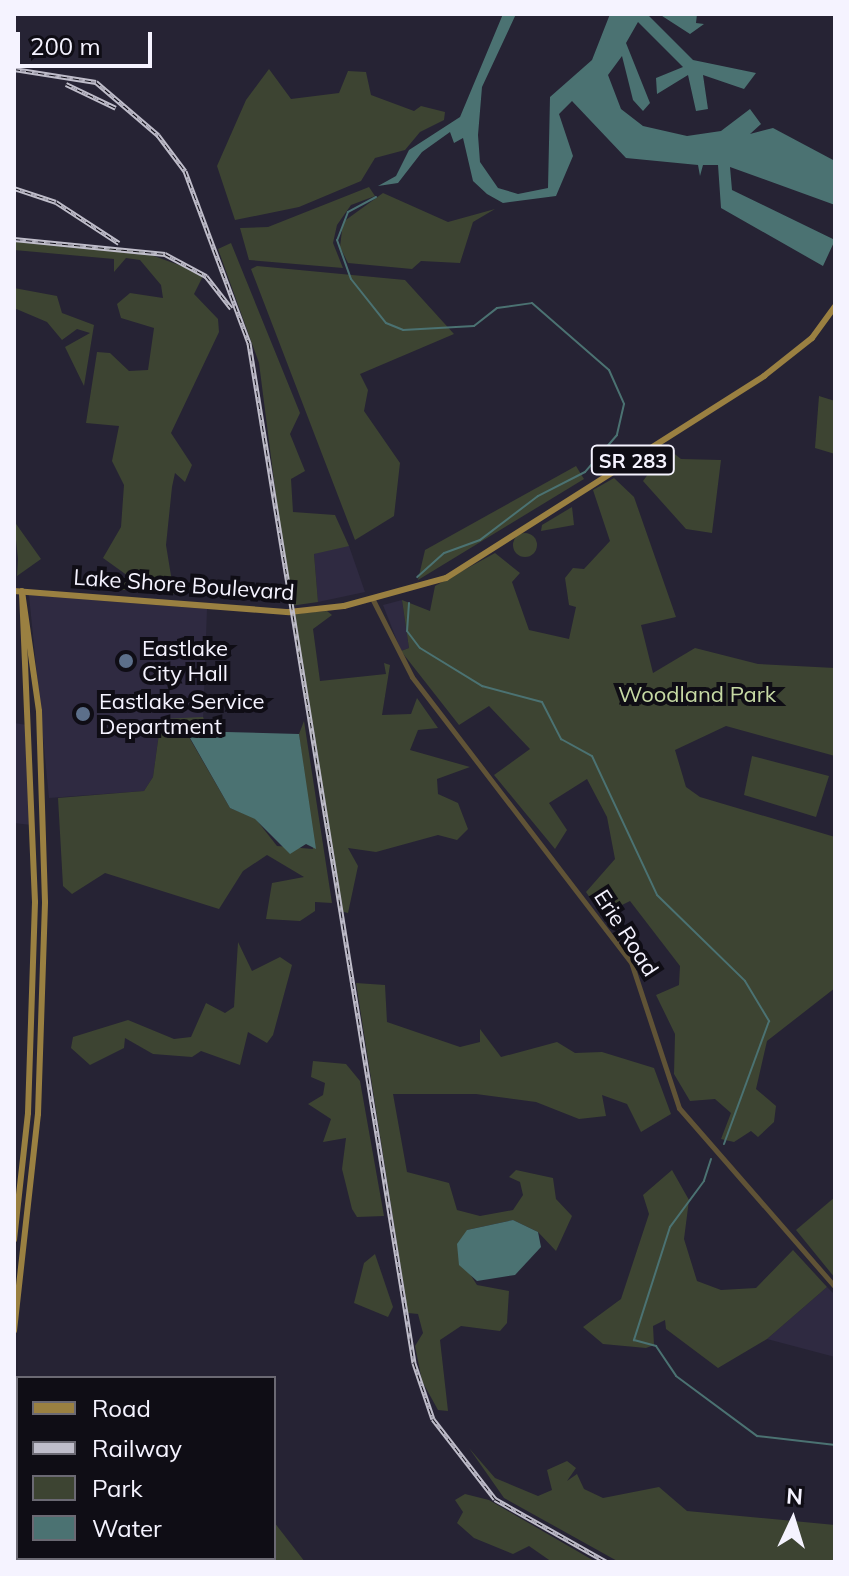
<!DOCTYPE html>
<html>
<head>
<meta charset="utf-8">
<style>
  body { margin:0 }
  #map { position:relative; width:849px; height:1576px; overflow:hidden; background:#262334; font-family:Mulish,sans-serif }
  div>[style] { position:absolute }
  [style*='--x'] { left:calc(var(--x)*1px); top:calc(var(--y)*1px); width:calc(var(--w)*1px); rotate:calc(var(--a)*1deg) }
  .built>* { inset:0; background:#2f2a41 }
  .green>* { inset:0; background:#3d4432 }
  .round { border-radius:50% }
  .water>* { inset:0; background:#4b7272 }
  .stream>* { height:2px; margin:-1px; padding:0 1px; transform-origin:1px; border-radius:1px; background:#4b7272 }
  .tertiary>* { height:5px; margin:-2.5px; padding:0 2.5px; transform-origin:2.5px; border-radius:2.5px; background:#605336 }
  .primary>* { height:6px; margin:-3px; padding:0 3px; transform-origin:3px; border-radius:3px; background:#9a8041 }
  .rail>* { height:5px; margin-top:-2.5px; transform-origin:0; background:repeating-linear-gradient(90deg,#0f0d15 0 6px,#bfbdca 0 12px); box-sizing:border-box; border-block:2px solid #bfbdca }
  .dots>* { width:22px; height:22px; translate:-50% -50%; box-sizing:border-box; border:4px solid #0f0d15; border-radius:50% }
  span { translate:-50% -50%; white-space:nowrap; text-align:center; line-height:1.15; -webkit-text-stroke:8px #0f0d15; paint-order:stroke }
  .shield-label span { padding:2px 6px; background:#0f0d15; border:2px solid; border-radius:6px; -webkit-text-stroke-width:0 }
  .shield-label { font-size:20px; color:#f5f3ff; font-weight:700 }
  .street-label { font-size:22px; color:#f5f3ff }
  .poi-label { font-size:22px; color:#f5f3ff }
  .left { translate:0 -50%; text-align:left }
  .park-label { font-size:22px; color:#c6d9a4 }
  .frame { position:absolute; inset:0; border:16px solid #f5f3ff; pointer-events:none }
  .legend { position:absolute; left:16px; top:1376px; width:260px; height:184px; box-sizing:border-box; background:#0f0d15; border:2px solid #6b6973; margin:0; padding:10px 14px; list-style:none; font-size:24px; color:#f5f3ff }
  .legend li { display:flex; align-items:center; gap:16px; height:40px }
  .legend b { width:40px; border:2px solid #6b6973 }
  .north { position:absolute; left:753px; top:1480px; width:80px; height:80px; -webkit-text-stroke:6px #0f0d15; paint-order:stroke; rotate:4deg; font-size:22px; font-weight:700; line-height:32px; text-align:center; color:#f5f3ff }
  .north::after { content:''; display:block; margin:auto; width:28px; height:36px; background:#f5f3ff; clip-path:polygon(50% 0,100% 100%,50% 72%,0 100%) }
  .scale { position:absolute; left:16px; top:32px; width:136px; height:36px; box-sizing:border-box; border:4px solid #f5f3ff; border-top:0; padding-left:10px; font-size:24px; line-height:28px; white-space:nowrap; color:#f5f3ff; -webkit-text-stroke:6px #0f0d15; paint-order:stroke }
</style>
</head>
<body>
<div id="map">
  <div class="built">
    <i style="clip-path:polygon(333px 546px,349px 546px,365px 592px,318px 602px,314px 554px)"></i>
    <i style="clip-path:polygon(29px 595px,207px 609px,203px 721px,161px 719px,153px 777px,144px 791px,49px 798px)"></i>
    <i style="clip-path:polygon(402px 600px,409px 648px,401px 651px,383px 605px)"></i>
    <i style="clip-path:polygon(14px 723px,27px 725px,31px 825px,14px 823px)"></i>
    <i style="clip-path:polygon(827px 1287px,835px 1295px,835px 1357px,767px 1339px)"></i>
  </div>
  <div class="green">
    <i style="clip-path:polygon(269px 69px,291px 99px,339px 93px,348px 71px,366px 72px,371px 95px,414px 111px,421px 106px,445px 112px,444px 120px,420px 132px,405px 150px,375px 158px,361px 181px,299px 207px,235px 220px,217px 166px,246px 100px)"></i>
    <i style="clip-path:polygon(369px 187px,375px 196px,351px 205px,337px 225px,333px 243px,343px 268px,249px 260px,240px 228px,268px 227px)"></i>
    <i style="clip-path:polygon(383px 193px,448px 222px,495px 209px,473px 222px,460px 263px,421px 261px,412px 269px,348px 263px,340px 247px,343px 222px)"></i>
    <i style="clip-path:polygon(14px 241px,140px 251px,204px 274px,194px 294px,218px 319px,219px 332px,171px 433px,192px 465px,185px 482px,175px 473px,172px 487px,166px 545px,174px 594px,87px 587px,135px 581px,103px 558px,121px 527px,124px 485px,112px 461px,119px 426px,86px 423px,97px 352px,110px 353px,129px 371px,148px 370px,154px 328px,121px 318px,117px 304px,130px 293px,163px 298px,161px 285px,140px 260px,126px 258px,114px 272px,114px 259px,14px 250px)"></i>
    <i style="clip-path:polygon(231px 243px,300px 413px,290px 434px,305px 471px,291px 479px,293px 512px,335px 515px,349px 546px,314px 554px,318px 602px,290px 606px,259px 363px,218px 249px)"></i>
    <i style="clip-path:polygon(257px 266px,405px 280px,454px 334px,360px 374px,368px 390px,364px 411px,400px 463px,394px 516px,355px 540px,251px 269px)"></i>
    <i style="clip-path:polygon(14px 288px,57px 296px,62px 313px,94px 325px,84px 386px,65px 347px,90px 333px,77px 329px,62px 340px,47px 322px,14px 308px)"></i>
    <i style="clip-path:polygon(819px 396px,835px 401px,835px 454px,815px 448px)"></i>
    <i style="clip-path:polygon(667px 448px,681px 459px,721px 460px,712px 533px,686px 529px,643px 481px)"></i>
    <i style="clip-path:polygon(576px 466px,584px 479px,418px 580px,425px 550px)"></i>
    <i style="clip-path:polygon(614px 478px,634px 497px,676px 617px,641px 625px,653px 673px,695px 648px,758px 664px,835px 668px,835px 756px,726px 726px,675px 750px,686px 787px,700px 797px,835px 837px,835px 988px,767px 1041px,756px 1089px,776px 1106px,774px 1122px,758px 1137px,751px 1131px,734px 1142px,721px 1139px,731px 1113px,715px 1099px,690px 1101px,674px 1074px,675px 1034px,656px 995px,679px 985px,680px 966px,630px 901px,602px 915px,586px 892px,615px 859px,607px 817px,587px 779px,549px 803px,567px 830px,555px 849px,494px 775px,530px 749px,489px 706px,459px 725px,401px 651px,409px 648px,402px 600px,430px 611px,435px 586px,495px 553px,520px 573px,512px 582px,529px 630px,569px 639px,576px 607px,569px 605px,565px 578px,573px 568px,584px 569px,610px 541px,593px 490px)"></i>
    <i style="clip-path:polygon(572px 507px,574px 525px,541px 531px,542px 525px)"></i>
    <i style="clip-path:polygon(14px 521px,41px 559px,17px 576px,18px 559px)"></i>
    <i class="round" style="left:513px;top:533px;width:24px;height:24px"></i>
    <i style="clip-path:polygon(327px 611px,332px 615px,313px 629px,320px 681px,386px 674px,384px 663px,390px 665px,382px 715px,411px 714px,417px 698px,438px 728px,418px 730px,410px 750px,470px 767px,437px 779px,438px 794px,458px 803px,468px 829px,457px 840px,438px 835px,376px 852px,348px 848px,358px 866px,348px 913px,340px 911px,292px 614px)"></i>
    <i style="clip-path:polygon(203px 717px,209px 732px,186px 732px,230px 808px,255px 818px,277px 846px,313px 849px,299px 734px,304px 721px,332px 903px,315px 902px,315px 911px,300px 921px,266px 919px,272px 883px,304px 877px,267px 855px,243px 871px,219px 909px,105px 873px,72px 894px,63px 886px,58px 798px,144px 791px,153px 777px,161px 719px)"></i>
    <i style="clip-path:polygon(752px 756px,829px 776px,816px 817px,744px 795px)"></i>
    <i style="clip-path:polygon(238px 942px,252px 971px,280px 957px,292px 965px,273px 1035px,267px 1043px,248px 1032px,240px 1065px,201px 1051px,192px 1057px,153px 1054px,125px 1038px,124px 1048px,90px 1065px,71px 1048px,73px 1037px,128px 1020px,174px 1039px,191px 1037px,206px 1003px,225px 1013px,234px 1007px)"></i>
    <i style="clip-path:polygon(356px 983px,385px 985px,387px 1022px,460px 1047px,480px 1042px,480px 1029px,501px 1057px,557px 1042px,575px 1053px,602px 1052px,654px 1068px,671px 1114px,641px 1132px,627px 1104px,602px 1095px,606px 1116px,579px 1119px,536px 1102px,476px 1094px,393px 1094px,407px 1172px,449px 1183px,457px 1210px,480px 1216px,513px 1210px,523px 1195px,520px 1182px,509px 1177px,516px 1170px,553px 1178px,556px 1199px,572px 1216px,556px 1251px,538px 1232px,513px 1220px,467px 1230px,470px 1274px,477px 1285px,509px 1291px,507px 1323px,500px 1331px,461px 1326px,440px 1340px,448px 1411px,438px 1410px,422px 1381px,415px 1346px,423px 1333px,418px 1314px,408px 1313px)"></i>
    <i style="clip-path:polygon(313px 1061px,346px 1064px,360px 1081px,384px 1216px,357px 1217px,352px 1209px,342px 1169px,346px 1138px,323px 1142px,331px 1119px,308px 1104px,323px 1095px,325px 1083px,311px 1077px)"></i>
    <i style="clip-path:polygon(672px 1170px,689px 1200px,684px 1239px,697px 1281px,721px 1290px,756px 1288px,793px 1250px,827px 1287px,767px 1339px,718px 1368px,666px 1329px,665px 1320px,653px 1326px,654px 1345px,646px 1348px,603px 1344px,583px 1327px,621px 1299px,649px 1214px,643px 1195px)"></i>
    <i style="clip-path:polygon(835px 1197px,835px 1278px,796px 1230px)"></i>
    <i style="clip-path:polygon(375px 1254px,393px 1307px,388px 1317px,354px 1303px,364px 1263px)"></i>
    <i style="clip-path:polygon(469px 1448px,495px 1478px,538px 1496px,552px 1490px,547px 1470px,567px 1461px,576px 1468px,567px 1481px,577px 1474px,584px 1489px,603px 1498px,659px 1487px,687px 1511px,835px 1525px,835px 1562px,619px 1562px,504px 1498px)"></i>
    <i style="clip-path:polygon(465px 1494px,489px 1500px,596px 1562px,552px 1562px,529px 1546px,513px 1554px,474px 1538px,457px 1523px,463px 1512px,455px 1500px)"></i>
    <i style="clip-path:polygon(274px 1522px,305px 1562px,233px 1562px,274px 1558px)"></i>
    <i style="clip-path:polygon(120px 1558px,227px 1558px,119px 1562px)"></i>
  </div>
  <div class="water">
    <i style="clip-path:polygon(503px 14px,516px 14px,482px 87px,478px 135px,480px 162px,498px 188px,518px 194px,548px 188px,550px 97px,592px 60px,610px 14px,647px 14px,693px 60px,756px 73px,744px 89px,703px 75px,708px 109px,696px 111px,688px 75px,657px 94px,656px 78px,683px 67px,638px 22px,626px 43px,650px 103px,643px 111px,633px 100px,622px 56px,608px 75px,621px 109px,643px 126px,687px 136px,721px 131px,750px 109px,761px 124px,750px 134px,773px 128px,835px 161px,835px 205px,730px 167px,732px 190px,835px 240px,823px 266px,721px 208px,718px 165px,703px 165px,700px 176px,698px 165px,626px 158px,572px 101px,559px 114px,573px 156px,556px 196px,503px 203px,487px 194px,473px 181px,463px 138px,454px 143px,450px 132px,422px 152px,398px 183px,378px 186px,396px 176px,409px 150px,460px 117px)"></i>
    <i style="clip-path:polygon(659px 14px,697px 14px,696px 23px,704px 24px,690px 34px)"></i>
    <i style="clip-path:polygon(186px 731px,299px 734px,316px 849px,306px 844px,290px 854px,255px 819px,230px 808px)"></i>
    <i style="clip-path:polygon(513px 1220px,538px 1232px,541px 1247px,515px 1275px,477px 1281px,459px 1265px,457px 1244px,467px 1230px)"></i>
  </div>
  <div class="stream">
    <i style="--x:376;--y:197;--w:32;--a:152"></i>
    <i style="--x:348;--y:212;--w:30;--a:111"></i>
    <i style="--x:337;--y:240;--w:41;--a:70.3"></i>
    <i style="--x:351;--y:279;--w:56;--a:51.5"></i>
    <i style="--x:386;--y:323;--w:18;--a:22"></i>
    <i style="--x:403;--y:330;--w:71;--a:-3.2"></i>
    <i style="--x:474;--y:326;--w:29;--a:-38"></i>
    <i style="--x:497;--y:308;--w:35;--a:-8"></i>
    <i style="--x:532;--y:303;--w:102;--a:41"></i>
    <i style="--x:609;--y:370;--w:37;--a:66"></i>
    <i style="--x:624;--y:404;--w:32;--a:103"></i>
    <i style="--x:617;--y:435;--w:49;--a:130.9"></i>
    <i style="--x:585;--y:472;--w:53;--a:152.9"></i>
    <i style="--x:538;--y:496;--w:73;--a:142.8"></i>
    <i style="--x:480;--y:540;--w:38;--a:160"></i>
    <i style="--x:444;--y:553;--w:36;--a:138"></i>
    <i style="--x:409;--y:603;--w:28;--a:94"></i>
    <i style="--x:407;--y:631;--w:21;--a:53"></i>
    <i style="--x:420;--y:648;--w:73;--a:31.5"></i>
    <i style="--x:482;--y:686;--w:62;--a:14.9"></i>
    <i style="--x:542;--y:702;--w:42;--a:62.8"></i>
    <i style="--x:561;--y:739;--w:35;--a:29"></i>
    <i style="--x:592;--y:756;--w:153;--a:64.9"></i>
    <i style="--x:657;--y:895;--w:123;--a:44.3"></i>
    <i style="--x:745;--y:981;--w:47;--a:59"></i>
    <i style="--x:769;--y:1021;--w:131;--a:110.1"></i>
    <i style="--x:711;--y:1159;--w:23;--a:108"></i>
    <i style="--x:704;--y:1181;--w:57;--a:126.5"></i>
    <i style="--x:670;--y:1227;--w:119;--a:107.7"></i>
    <i style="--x:634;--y:1340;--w:23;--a:15"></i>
    <i style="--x:656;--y:1346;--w:36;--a:56"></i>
    <i style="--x:676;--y:1376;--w:101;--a:36.5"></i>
    <i style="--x:757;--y:1436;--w:79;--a:6.6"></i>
  </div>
  <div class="tertiary">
    <i style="--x:373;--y:600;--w:86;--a:63.1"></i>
    <i style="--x:412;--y:677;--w:359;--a:52.5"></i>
    <i style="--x:631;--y:962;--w:154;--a:71.8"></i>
    <i style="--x:679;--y:1108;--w:237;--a:48.9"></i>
  </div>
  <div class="primary">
    <i style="--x:14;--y:591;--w:276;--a:4.4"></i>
    <i style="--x:289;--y:612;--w:55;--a:-6.2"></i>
    <i style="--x:344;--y:606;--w:106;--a:-15.4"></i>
    <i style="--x:446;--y:578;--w:377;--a:-32.4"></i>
    <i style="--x:764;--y:376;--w:61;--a:-38.4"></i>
    <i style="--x:812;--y:338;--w:39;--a:-54"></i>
    <i style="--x:14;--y:1240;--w:128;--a:-83.7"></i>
    <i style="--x:28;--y:1113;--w:211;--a:-88.1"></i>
    <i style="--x:35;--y:902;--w:311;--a:-92.4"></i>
    <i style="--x:14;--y:1331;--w:218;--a:-83.7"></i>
    <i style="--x:38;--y:1114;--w:212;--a:-88.1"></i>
    <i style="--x:45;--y:902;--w:191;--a:-91.8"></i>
    <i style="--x:39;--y:711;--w:121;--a:-98.1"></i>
  </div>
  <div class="rail">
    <i style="--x:14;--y:69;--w:83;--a:9"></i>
    <i style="--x:96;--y:82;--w:82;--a:40.5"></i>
    <i style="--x:158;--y:135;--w:45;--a:53.1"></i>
    <i style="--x:185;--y:171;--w:184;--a:69.6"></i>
    <i style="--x:249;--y:343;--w:1033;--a:80.81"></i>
    <i style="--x:414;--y:1363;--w:59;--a:71.3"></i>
    <i style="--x:433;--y:1419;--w:101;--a:52.2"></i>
    <i style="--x:495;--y:1499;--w:129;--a:29.4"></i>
    <i style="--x:66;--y:84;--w:55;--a:25.6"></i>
    <i style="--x:14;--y:188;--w:44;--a:18.4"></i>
    <i style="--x:56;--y:202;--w:75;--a:33.1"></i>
    <i style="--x:14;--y:239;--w:152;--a:5.7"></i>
    <i style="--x:165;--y:254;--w:47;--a:28.2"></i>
    <i style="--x:206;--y:276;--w:41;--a:52"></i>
  </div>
  <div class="dots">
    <i style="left:126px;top:661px;background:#5c6f8a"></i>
    <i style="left:83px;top:714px;background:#5c6f8a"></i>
  </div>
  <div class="shield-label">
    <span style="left:633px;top:460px">SR 283</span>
  </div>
  <div class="street-label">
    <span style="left:184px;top:585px;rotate:4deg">Lake Shore Boulevard</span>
    <span style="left:626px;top:933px;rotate:57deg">Erie Road</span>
  </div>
  <div class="poi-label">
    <span class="left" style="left:142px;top:661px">Eastlake<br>City Hall</span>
    <span class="left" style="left:99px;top:714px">Eastlake Service<br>Department</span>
  </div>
  <div class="park-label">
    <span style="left:697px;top:695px">Woodland Park</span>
  </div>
  <div class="frame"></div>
  <ul class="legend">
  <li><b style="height:10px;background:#9a8041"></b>Road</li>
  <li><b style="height:10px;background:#bfbdca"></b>Railway</li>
  <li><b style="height:22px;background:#3d4432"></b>Park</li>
  <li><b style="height:22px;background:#4b7272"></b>Water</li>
  </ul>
  <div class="north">N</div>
  <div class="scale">200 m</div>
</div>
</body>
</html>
